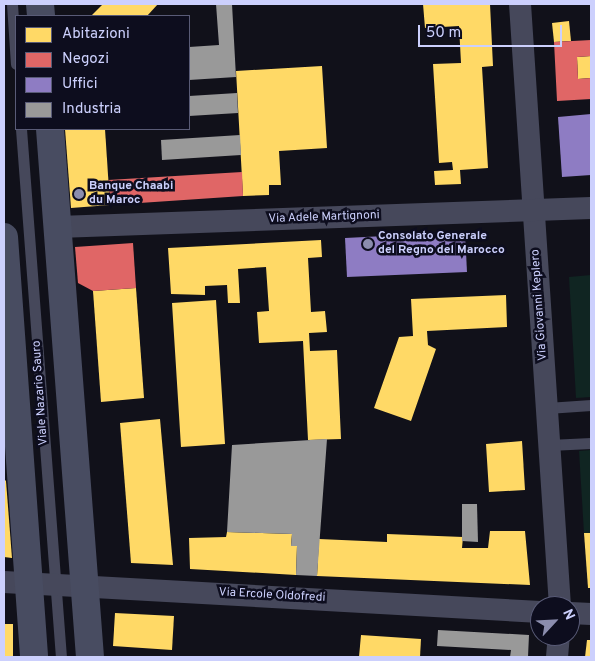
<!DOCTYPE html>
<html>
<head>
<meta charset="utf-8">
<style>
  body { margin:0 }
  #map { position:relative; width:595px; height:661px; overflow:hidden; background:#11111a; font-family:Overpass,sans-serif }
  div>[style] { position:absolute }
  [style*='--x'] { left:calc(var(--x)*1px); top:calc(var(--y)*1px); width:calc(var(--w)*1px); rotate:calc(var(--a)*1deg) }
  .green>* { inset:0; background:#102522 }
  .homes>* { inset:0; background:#ffd966 }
  .shops>* { inset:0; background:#e06666 }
  .offices>* { inset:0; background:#8e7cc3 }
  .industry>* { inset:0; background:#999 }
  .lane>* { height:11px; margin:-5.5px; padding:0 5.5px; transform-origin:5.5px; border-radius:5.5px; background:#46485b }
  .street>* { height:22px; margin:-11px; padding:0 11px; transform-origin:11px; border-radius:11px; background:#46485b }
  .secondary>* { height:28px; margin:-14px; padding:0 14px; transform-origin:14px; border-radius:14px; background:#484c61 }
  .dots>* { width:14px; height:14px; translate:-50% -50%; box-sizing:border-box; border:2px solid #0d0d1e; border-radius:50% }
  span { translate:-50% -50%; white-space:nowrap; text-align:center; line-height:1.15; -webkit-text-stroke:5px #0d0d1e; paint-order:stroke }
  .poi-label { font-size:12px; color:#ccd0fd; font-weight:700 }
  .left { translate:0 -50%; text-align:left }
  .street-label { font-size:12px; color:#ccd0fd }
  .frame { position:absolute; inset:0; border:5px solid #ccd0fd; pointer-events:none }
  .legend { position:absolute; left:15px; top:15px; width:175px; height:115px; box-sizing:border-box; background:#0d0d1e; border:1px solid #595b77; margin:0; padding:6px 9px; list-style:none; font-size:15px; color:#ccd0fd }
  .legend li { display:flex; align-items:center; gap:10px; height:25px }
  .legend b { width:25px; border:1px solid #595b77 }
  .north { position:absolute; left:530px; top:596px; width:50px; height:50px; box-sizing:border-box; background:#0d0d1e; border:1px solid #595b77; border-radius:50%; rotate:65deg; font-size:14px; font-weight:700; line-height:20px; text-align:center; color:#ccd0fd }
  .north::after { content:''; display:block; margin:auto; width:18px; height:22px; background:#8b8dae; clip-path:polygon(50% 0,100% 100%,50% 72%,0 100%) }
  .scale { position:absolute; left:418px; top:25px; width:144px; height:22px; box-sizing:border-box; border:2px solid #ccd0fd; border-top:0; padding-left:6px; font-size:15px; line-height:18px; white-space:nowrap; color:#ccd0fd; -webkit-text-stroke:4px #0d0d1e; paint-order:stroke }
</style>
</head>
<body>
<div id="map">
  <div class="green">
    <i style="clip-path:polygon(591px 275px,591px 397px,576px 398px,569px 277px)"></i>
    <i style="clip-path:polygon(591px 450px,591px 533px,584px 533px,579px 451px)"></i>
  </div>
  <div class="homes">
    <i style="clip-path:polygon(103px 4px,158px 4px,147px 16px,91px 16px)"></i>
    <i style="clip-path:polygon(423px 4px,490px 4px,493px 66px,482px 67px,488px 168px,460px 170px,461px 184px,435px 185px,434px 171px,453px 170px,452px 162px,439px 163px,433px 64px,461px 63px,459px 26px,425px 28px)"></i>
    <i style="clip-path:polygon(569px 21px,571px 41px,554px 42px,552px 23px)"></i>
    <i style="clip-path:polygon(591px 56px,591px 78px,578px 79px,577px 57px)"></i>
    <i style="clip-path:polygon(322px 66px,327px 148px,279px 151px,281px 185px,269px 185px,269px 195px,243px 196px,236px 71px)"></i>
    <i style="clip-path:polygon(65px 129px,105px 129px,110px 205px,71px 208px)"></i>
    <i style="clip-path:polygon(321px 240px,322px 257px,308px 258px,311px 312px,325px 311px,327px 332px,309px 333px,310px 351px,337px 350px,341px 439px,308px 440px,303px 341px,259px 343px,257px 312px,269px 311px,266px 267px,238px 269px,240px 303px,228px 303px,227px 285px,205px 286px,205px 295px,171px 294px,168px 248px)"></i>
    <i style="clip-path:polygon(136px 288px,144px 398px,101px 402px,93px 291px)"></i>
    <i style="clip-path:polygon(506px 295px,507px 327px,427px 331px,428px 345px,436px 349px,411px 421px,374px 408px,399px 337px,413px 336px,411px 299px)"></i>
    <i style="clip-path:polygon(216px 300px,225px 444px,181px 447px,172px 303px)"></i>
    <i style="clip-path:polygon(160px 419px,173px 565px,131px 563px,120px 423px)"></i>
    <i style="clip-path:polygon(522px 441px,525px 490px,489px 492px,486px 444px)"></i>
    <i style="clip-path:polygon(4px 479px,6px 481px,12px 558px,4px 557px)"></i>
    <i style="clip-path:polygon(490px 531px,525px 531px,530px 585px,317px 576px,319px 539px,387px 542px,387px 534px,463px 537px,462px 548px,488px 548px)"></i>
    <i style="clip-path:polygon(227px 532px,292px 534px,291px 546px,297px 546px,296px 575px,190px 569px,189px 538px,226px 537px)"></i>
    <i style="clip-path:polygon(584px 533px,591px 533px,591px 588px,588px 588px)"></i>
    <i style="clip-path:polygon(115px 613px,174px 616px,172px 650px,113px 646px)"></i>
    <i style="clip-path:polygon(4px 624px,13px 624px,13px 657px,4px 657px)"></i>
    <i style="clip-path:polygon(361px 635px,421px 639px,420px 657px,359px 657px)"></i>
    <i style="clip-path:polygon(587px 640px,591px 640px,591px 657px,585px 657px)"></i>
  </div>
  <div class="shops">
    <i style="clip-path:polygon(591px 40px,591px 56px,577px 57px,578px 79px,591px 78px,591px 99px,557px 101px,554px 42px)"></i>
    <i style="clip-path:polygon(242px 172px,243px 196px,110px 205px,108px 180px)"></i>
    <i style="clip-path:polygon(133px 243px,136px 288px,93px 291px,78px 283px,75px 247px)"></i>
  </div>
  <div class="offices">
    <i style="clip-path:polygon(591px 114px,591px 175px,562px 177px,558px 117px)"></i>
    <i style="clip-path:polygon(465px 232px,467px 272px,347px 277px,345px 238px)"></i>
  </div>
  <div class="industry">
    <i style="clip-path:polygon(216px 4px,232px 4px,236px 77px,189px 80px,189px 47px,219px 45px)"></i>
    <i style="clip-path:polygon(237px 93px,238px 113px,189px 116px,189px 96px)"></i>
    <i style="clip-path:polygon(240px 135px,241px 155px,162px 160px,161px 140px)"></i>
    <i style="clip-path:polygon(327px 439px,317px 576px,296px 575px,297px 546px,291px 546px,292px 534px,227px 532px,232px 445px)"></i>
    <i style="clip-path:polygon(462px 504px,477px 504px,478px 542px,462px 541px)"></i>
    <i style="clip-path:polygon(438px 630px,529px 635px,528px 657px,510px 657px,511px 650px,437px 646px)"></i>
  </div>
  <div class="lane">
    <i style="--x:12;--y:4;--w:60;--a:86.2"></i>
    <i style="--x:21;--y:129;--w:530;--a:85.67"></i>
    <i style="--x:547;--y:408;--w:44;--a:-3.9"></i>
    <i style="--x:549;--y:445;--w:42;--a:-2.7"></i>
  </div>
  <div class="street">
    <i style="--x:520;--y:4;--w:603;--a:86.2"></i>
    <i style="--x:58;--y:227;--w:533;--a:-2.04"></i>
    <i style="--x:4;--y:582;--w:537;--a:3.2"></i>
    <i style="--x:570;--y:613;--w:21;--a:3"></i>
    <i style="--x:557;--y:657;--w:21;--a:-85"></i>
  </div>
  <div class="secondary">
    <i style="--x:40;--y:4;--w:12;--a:85"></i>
    <i style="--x:50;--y:129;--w:530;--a:85.67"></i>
    <i style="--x:4;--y:237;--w:421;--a:85.9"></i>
  </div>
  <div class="dots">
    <i style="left:79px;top:194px;background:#8b8dae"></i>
    <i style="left:368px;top:244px;background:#8b8dae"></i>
  </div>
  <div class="poi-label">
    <span class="left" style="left:89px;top:194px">Banque Chaabi<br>du Maroc</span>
    <span class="left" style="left:378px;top:244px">Consolato Generale<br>del Regno del Marocco</span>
  </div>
  <div class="street-label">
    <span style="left:324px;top:218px;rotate:-2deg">Via Adele Martignoni</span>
    <span style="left:540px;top:305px;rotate:-94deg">Via Giovanni Keplero</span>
    <span style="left:41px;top:393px;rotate:-94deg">Viale Nazario Sauro</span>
    <span style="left:272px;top:596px;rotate:3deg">Via Ercole Oldofredi</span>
  </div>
  <div class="frame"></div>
  <ul class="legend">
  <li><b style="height:14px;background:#ffd966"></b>Abitazioni</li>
  <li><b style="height:14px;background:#e06666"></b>Negozi</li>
  <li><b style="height:14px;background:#8e7cc3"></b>Uffici</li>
  <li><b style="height:14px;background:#999"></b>Industria</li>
  </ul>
  <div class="north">N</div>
  <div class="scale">50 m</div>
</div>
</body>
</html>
